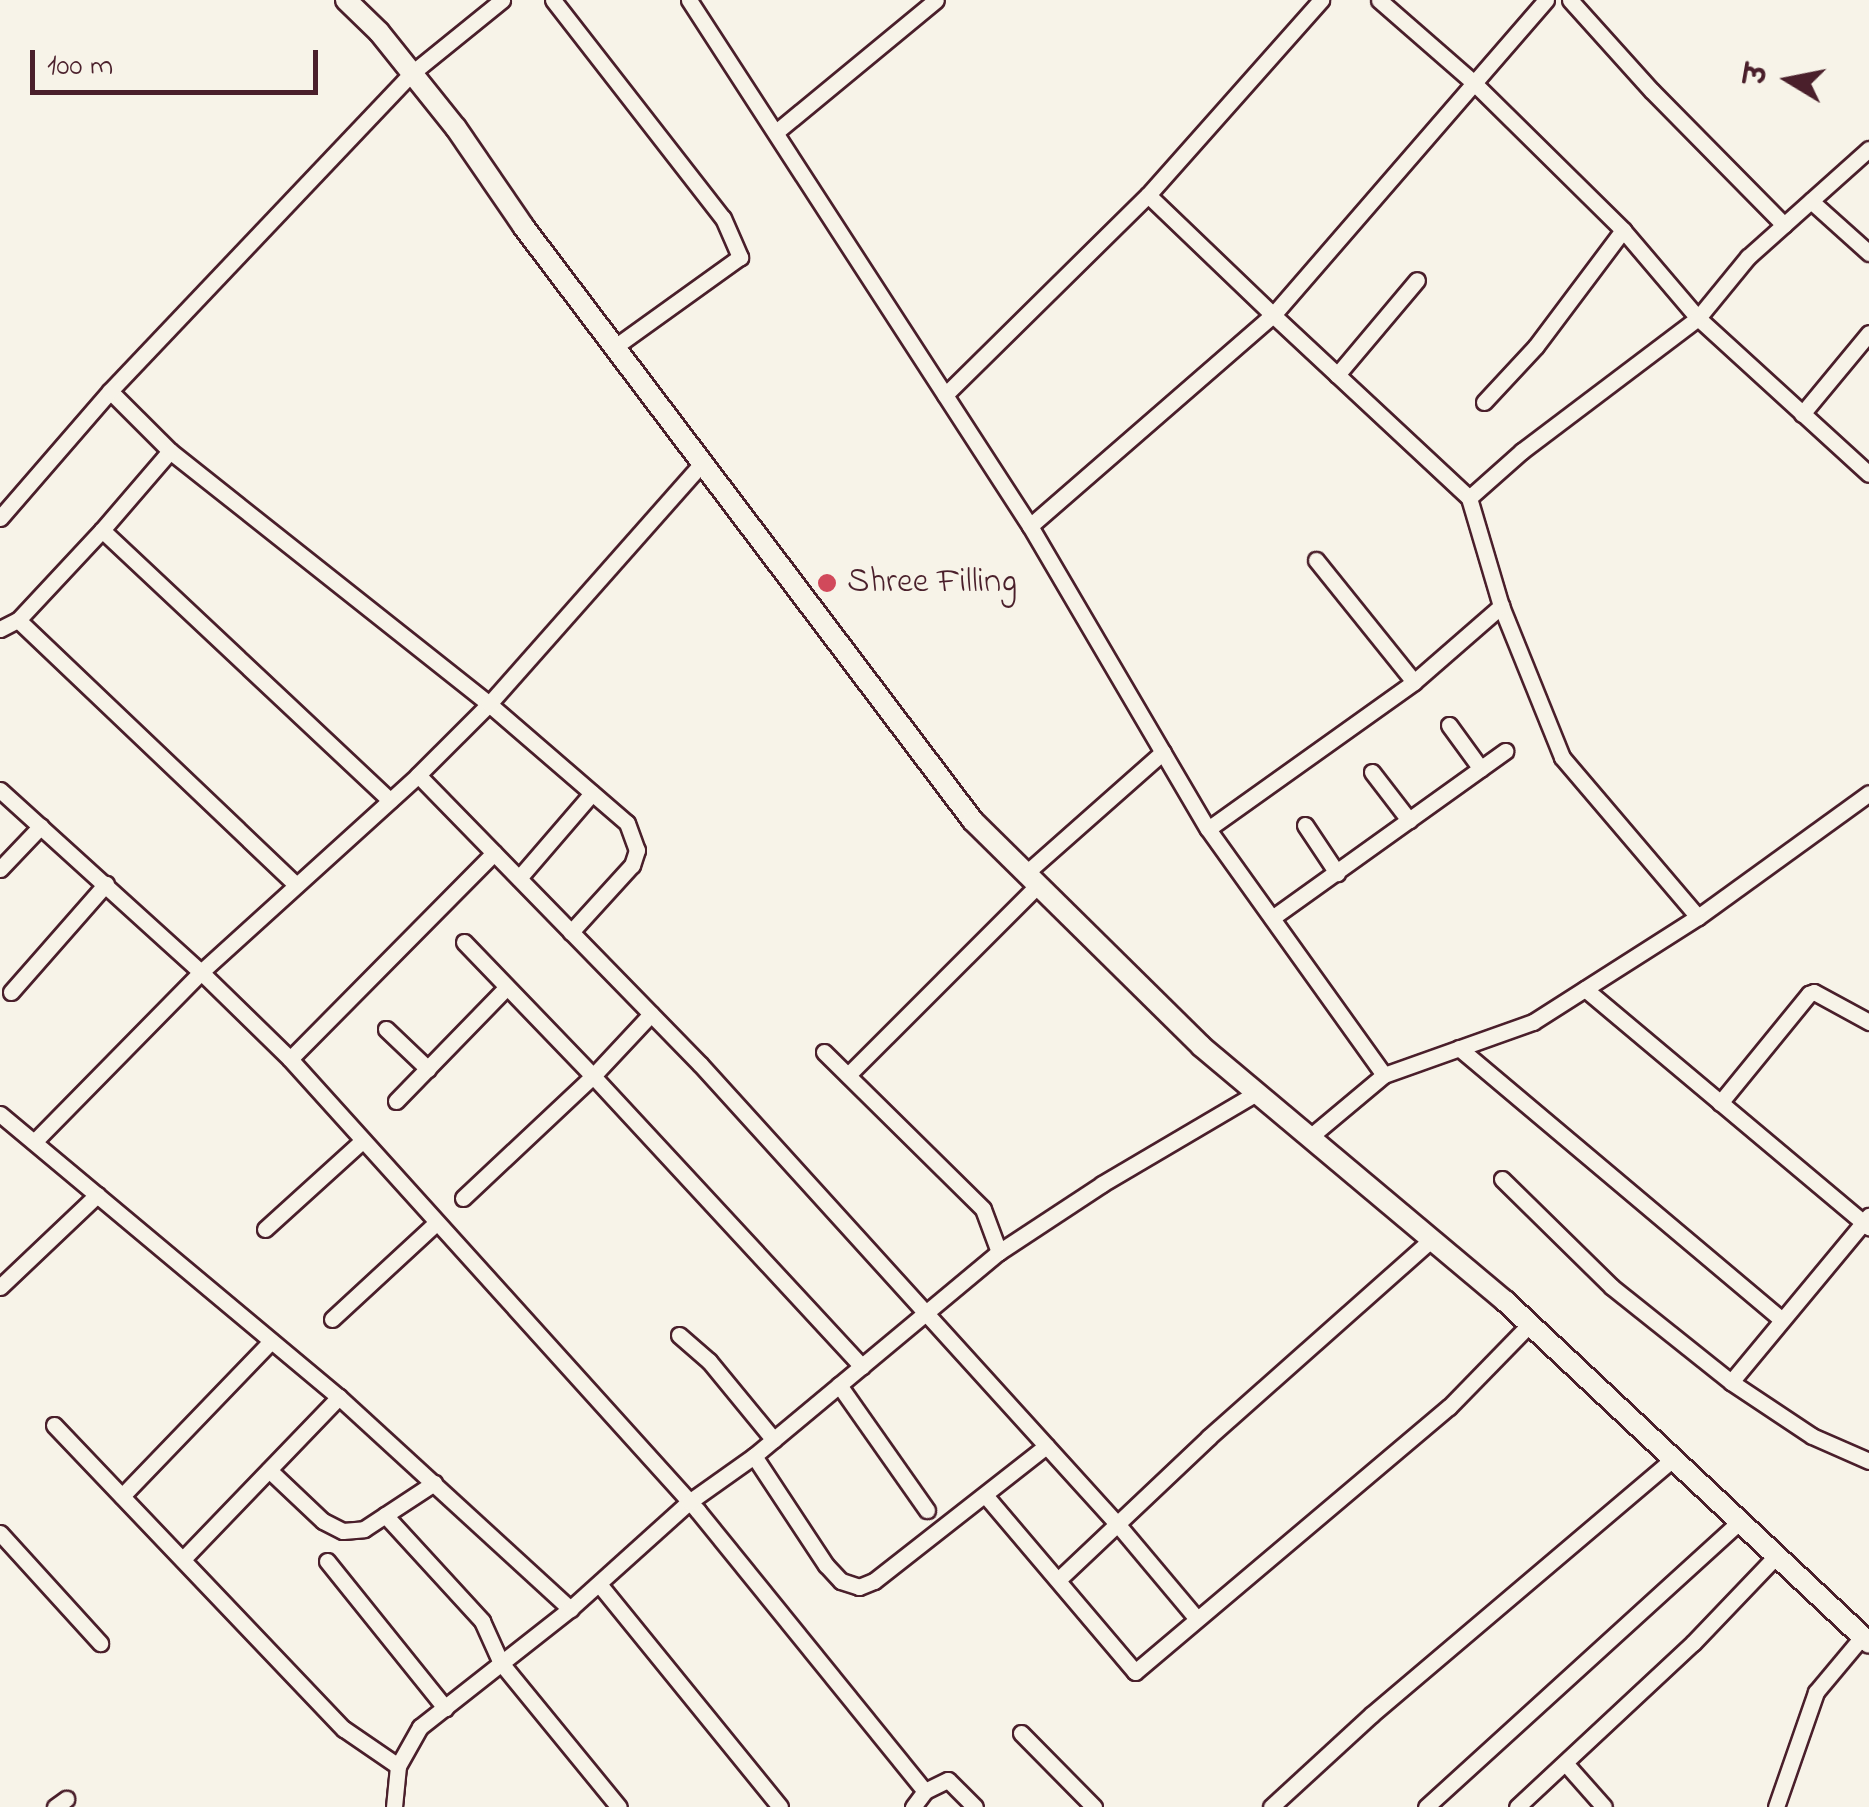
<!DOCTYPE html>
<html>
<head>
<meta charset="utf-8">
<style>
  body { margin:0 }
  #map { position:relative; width:1869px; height:1807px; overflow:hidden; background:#f7f3e8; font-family:"Indie Flower","Playpen Sans Deva",sans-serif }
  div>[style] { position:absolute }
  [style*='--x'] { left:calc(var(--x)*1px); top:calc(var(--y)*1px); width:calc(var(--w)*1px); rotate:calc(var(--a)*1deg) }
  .roads { filter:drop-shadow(2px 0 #4a1f2b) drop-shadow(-2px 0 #4a1f2b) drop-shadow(0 2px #4a1f2b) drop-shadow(0 -2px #4a1f2b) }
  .minor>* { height:15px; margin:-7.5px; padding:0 7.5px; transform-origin:7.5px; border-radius:7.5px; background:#f7f3e8 }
  .tertiary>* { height:20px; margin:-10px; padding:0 10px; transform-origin:10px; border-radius:10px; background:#f7f3e8 }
  .dots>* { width:28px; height:28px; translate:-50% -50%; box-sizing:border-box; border:5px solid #f7f3e8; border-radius:50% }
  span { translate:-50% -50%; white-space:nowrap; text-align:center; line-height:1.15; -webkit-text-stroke:8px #f7f3e8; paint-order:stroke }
  .poi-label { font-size:35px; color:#4a1f2b }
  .left { translate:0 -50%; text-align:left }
  .north { position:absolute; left:1739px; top:30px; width:100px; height:100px; -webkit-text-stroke:8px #f7f3e8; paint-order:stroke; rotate:280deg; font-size:28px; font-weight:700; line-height:40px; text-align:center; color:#4a1f2b }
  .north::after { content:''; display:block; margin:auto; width:35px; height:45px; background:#4a1f2b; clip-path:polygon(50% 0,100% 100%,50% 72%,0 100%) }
  .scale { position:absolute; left:30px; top:50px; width:288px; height:45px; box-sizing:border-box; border:5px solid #4a1f2b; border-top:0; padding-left:12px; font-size:30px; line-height:35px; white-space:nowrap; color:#4a1f2b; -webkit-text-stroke:8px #f7f3e8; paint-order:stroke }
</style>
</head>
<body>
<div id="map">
  <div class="roads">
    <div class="minor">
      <i style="--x:553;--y:0;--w:276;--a:52.1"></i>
      <i style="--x:723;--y:218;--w:43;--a:66.4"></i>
      <i style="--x:740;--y:257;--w:153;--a:144.3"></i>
      <i style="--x:689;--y:0;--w:627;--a:57.05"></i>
      <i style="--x:1030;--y:526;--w:351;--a:59.6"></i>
      <i style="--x:1208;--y:829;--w:302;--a:54.4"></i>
      <i style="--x:1379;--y:0;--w:125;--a:41.1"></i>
      <i style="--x:1473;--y:82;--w:211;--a:44.6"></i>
      <i style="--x:1570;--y:0;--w:122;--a:48"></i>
      <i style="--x:1652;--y:91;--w:188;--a:45.4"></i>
      <i style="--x:776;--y:132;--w:207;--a:-39.5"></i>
      <i style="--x:1148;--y:195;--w:173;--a:43.8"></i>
      <i style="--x:1273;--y:315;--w:417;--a:-49.1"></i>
      <i style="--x:1811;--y:201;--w:78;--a:41.9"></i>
      <i style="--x:1337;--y:375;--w:124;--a:-49.9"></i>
      <i style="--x:110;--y:391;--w:85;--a:45"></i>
      <i style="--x:170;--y:451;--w:407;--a:38.4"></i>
      <i style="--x:489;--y:704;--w:182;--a:40.8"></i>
      <i style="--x:627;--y:823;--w:29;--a:70"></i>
      <i style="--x:637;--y:850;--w:16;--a:108"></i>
      <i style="--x:632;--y:865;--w:91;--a:132.3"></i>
      <i style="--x:945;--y:395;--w:285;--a:-44.6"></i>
      <i style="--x:1148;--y:195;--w:261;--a:-48.4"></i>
      <i style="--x:1484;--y:402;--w:76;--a:-47.1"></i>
      <i style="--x:1536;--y:346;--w:145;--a:-53.1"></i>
      <i style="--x:1623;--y:230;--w:116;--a:49.6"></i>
      <i style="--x:1698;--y:318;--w:231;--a:42.4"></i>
      <i style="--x:1802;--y:414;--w:105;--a:-50.4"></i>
      <i style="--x:170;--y:451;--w:104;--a:130.7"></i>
      <i style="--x:102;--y:530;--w:395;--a:43.2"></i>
      <i style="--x:0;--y:518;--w:168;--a:-49.1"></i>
      <i style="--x:110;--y:391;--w:439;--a:-46.5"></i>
      <i style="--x:412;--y:73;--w:116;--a:-39"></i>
      <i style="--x:1030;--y:526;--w:322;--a:-41"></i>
      <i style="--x:1273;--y:315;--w:268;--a:43"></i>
      <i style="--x:1469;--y:498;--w:71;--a:-41.6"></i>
      <i style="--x:1522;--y:451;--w:221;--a:-37.1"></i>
      <i style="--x:1698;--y:318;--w:79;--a:-50.7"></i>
      <i style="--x:1748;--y:257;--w:162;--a:-41.8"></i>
      <i style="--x:1316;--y:560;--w:156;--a:51.2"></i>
      <i style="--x:18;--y:620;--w:384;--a:43.6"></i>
      <i style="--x:0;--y:629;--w:20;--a:-27"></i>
      <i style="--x:18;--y:620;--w:123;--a:-47"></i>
      <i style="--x:1449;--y:725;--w:54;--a:54"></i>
      <i style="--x:1372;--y:772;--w:61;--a:52.4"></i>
      <i style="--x:418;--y:775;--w:404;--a:45.7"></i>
      <i style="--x:700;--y:1064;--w:624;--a:47.79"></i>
      <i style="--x:1119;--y:1526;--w:121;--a:50"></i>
      <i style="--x:0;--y:790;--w:271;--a:42.2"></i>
      <i style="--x:201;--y:972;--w:293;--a:-42.2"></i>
      <i style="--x:418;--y:775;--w:100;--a:-45"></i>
      <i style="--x:489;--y:704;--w:324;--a:-48.5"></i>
      <i style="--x:1305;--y:825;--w:58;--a:56.3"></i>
      <i style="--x:1208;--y:829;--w:253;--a:-35.5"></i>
      <i style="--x:1414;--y:682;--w:116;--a:-41.1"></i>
      <i style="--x:0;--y:869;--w:59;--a:-46.4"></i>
      <i style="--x:1025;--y:874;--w:184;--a:-41.5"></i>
      <i style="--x:519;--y:878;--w:112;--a:-49.3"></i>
      <i style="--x:1698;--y:917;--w:211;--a:-35.9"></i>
      <i style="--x:1272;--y:918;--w:287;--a:-35.6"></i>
      <i style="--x:464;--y:942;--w:186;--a:46.1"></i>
      <i style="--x:593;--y:1076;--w:85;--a:-46.9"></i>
      <i style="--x:1585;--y:989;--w:371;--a:40"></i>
      <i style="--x:11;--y:992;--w:144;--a:-48.7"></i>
      <i style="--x:386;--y:1029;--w:58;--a:43.6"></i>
      <i style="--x:1459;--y:1048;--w:422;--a:40.1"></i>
      <i style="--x:824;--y:1052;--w:223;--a:44.6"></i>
      <i style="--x:983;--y:1209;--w:46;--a:69.6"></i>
      <i style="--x:290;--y:1059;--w:290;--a:-45.3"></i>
      <i style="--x:848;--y:1075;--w:267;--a:-45"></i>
      <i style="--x:396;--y:1101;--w:159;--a:-45.8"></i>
      <i style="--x:1720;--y:1103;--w:141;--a:-50.8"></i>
      <i style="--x:1809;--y:994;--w:5;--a:-22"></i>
      <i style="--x:1814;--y:992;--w:63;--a:28.6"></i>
      <i style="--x:0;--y:1114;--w:126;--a:39.9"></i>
      <i style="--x:1311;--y:1136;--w:95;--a:-39.9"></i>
      <i style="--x:1384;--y:1075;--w:158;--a:-19.6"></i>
      <i style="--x:1533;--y:1022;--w:196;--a:-32.5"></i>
      <i style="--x:1698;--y:917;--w:210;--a:-130.4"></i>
      <i style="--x:1562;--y:757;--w:163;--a:-112"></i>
      <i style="--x:1501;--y:606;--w:113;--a:-106.5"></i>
      <i style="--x:34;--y:1142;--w:238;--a:-45.5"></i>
      <i style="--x:201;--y:972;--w:124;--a:44.3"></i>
      <i style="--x:290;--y:1059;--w:609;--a:47.93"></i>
      <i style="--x:698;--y:1511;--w:360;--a:51"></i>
      <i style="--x:1502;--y:1179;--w:154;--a:44.5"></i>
      <i style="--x:1612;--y:1287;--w:152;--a:38.6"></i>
      <i style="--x:1731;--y:1382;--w:97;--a:33.7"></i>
      <i style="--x:1812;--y:1436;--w:62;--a:23.7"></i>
      <i style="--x:463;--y:1198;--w:178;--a:-43.2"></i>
      <i style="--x:593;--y:1076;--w:396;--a:47.2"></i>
      <i style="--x:265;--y:1229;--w:131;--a:-42.2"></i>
      <i style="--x:0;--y:1287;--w:134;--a:-43.5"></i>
      <i style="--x:97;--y:1195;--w:315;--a:39.9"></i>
      <i style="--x:339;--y:1397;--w:314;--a:42.5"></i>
      <i style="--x:332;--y:1319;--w:140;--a:-42.7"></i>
      <i style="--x:679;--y:1335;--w:40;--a:41"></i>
      <i style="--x:709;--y:1361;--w:102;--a:50.6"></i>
      <i style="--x:1731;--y:1382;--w:216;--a:-50.3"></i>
      <i style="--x:839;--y:1385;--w:153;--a:54.9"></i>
      <i style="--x:54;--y:1425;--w:420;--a:46.4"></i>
      <i style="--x:344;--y:1729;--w:65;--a:34.4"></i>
      <i style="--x:754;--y:1456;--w:131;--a:56.6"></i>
      <i style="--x:826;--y:1565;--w:22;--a:47"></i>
      <i style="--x:841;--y:1581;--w:19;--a:18"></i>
      <i style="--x:859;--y:1587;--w:16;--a:-22"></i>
      <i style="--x:874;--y:1581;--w:219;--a:-38.1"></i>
      <i style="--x:269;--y:1470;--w:74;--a:43.4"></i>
      <i style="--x:323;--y:1521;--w:22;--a:27"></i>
      <i style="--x:343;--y:1531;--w:21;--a:-5"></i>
      <i style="--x:364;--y:1529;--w:84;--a:-33.3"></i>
      <i style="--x:985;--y:1495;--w:232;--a:49.7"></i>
      <i style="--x:1135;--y:1672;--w:411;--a:-40.2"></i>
      <i style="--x:1449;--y:1407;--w:116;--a:-45.7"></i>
      <i style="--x:122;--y:1496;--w:215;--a:-46.1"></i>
      <i style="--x:385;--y:1515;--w:144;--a:47.5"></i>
      <i style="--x:482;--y:1621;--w:46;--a:65.7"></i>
      <i style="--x:501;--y:1663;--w:186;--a:50.7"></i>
      <i style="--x:0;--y:1533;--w:149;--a:47.7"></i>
      <i style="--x:183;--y:1559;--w:225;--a:-46.1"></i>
      <i style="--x:327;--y:1561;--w:189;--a:51.2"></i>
      <i style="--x:1059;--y:1579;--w:207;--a:-43.4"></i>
      <i style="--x:1209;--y:1437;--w:298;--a:-41.6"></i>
      <i style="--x:599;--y:1584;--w:287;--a:50.9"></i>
      <i style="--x:1021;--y:1733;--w:104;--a:45.4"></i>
      <i style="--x:1566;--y:1764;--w:57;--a:48.5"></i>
      <i style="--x:55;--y:1807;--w:14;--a:-36"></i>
      <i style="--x:394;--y:1807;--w:41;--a:-84.4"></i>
      <i style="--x:398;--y:1766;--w:45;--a:-60.6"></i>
      <i style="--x:420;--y:1727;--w:191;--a:-38.2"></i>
      <i style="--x:570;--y:1609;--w:160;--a:-42"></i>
      <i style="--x:689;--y:1502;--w:80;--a:-35.3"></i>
      <i style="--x:754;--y:1456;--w:319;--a:-39.8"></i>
      <i style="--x:999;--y:1252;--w:123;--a:-33.4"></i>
      <i style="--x:1102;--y:1184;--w:181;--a:-30.5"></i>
      <i style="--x:913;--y:1807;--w:20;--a:-53"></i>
      <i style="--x:925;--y:1791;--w:25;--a:-26"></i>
      <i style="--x:948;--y:1780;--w:38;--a:45"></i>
      <i style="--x:1271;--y:1807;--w:136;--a:-42.6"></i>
      <i style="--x:1371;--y:1715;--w:396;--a:-40.3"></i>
      <i style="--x:1426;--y:1807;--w:423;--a:-42.3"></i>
      <i style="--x:1517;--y:1807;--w:241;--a:-43"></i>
      <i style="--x:1693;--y:1643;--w:120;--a:-46.3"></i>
      <i style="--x:1776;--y:1807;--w:122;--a:-70.8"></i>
      <i style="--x:1816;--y:1692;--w:72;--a:-50.1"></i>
    </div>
    <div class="tertiary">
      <i style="--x:346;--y:0;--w:46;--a:44.1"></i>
      <i style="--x:379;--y:32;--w:123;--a:51.3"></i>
      <i style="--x:456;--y:128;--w:119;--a:55.6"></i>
      <i style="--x:523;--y:226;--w:746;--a:52.9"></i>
      <i style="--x:973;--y:821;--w:320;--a:44.6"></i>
      <i style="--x:1201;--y:1046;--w:397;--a:40"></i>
      <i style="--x:1505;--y:1301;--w:499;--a:43.2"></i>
    </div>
  </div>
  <div class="dots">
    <i style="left:827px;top:583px;background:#d1495b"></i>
  </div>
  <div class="poi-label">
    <span class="left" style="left:847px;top:583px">Shree Filling</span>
  </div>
  <div class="north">उ</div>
  <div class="scale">100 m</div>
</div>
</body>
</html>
